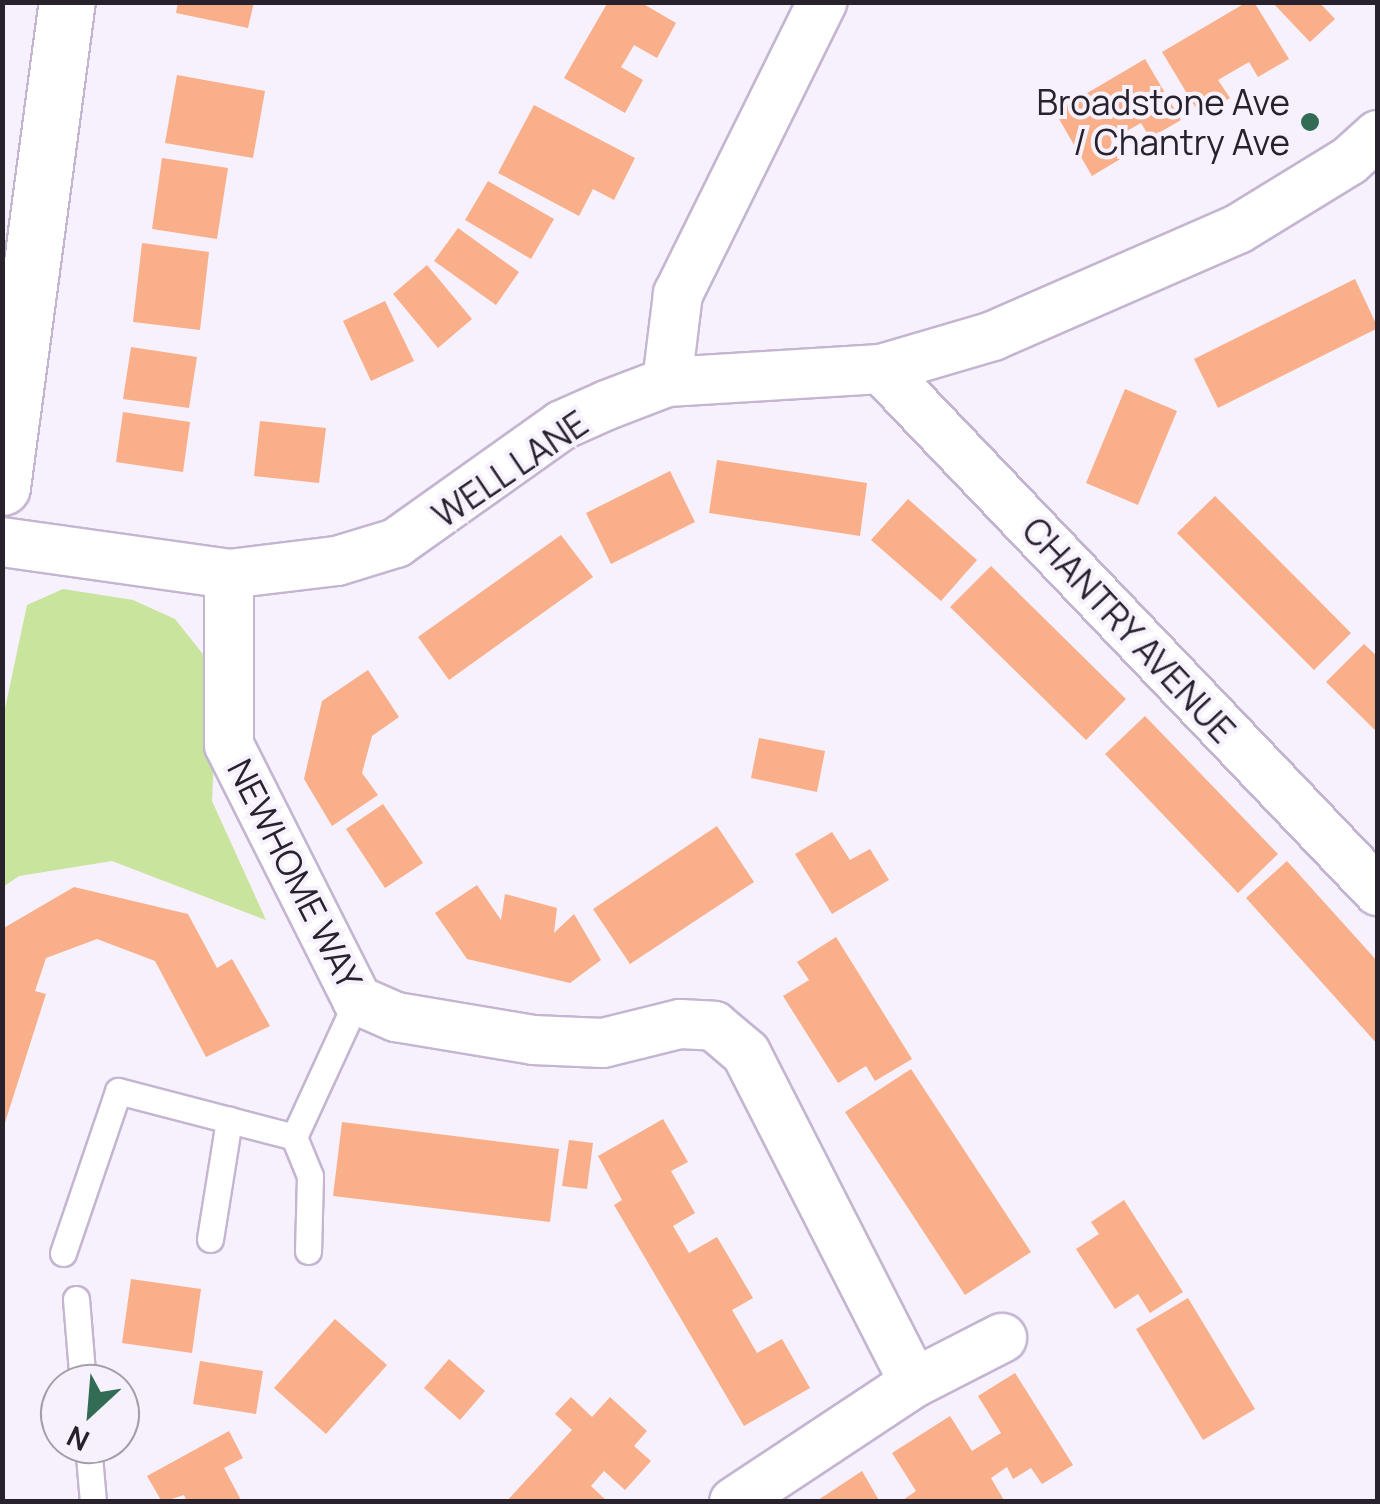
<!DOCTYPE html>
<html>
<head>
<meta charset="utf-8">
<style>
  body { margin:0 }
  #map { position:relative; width:1380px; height:1504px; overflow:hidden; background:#f7f1fd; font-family:Manrope,sans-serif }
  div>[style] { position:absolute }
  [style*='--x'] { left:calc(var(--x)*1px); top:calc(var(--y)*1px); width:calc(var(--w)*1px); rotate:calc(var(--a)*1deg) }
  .green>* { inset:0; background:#c8e49d }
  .building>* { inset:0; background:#f9af89 }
  .roads { filter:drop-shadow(2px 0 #c4b5d1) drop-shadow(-2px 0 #c4b5d1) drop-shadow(0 2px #c4b5d1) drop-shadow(0 -2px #c4b5d1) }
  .lane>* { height:25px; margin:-12.5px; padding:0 12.5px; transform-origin:12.5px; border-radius:12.5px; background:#fff }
  .street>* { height:48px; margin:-24px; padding:0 24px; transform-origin:24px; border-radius:24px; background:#fff }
  .secondary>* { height:55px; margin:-27.5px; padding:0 27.5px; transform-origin:27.5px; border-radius:27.5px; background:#fff }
  .dots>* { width:28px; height:28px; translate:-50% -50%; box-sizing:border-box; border:5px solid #f7f1fd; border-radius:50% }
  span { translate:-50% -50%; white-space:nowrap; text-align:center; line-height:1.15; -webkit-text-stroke:8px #f7f1fd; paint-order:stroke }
  .poi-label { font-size:35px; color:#27222c }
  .right { translate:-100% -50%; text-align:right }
  .street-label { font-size:35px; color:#27222c }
  .frame { position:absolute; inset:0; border:5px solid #27222c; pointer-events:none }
  .north { position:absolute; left:40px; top:1364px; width:100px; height:100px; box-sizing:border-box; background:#f7f1fd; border:2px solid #a49ea9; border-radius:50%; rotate:206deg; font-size:28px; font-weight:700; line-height:40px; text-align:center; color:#27222c }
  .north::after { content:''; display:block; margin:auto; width:35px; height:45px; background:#336c54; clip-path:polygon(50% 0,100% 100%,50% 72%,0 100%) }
</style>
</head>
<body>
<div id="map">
  <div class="green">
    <i style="clip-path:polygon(63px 589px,133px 600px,175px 619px,218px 673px,212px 801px,266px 920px,112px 861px,19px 876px,3px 887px,3px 718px,27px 605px)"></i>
  </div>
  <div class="building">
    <i style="clip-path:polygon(178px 2px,254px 2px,248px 28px,176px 13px)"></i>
    <i style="clip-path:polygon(608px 2px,640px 2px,676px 23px,657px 58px,634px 45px,626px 59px,621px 67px,643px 80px,625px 113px,564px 78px)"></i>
    <i style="clip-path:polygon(1247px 2px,1254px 2px,1289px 59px,1258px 77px,1249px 62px,1218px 80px,1230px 98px,1200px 115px,1162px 52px)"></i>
    <i style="clip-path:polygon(1272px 2px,1319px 2px,1335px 19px,1310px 42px)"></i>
    <i style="clip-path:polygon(1145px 59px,1181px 120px,1150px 138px,1141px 123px,1111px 140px,1122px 158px,1092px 176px,1055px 112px)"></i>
    <i style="clip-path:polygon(177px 75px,265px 91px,253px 158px,165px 143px)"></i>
    <i style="clip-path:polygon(534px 105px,635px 158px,614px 200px,593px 189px,579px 216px,498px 173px)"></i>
    <i style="clip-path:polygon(162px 158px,228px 168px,217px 239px,152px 229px)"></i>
    <i style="clip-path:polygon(488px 181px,554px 219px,531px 259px,465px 220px)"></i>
    <i style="clip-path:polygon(458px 228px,519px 272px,496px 305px,434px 261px)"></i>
    <i style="clip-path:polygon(142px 243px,209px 252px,200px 330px,133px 322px)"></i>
    <i style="clip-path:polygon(427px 265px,472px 319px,438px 348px,393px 294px)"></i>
    <i style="clip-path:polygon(1355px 279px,1378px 328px,1218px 408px,1194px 359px)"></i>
    <i style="clip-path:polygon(385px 301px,414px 361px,371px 381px,343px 321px)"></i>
    <i style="clip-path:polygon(131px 347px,197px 357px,189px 408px,123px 399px)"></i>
    <i style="clip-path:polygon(1125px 389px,1177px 411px,1138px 505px,1086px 483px)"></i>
    <i style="clip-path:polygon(123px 412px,190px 422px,183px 472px,116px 462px)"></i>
    <i style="clip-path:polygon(260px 421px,326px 428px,319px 483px,254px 476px)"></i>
    <i style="clip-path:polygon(717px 460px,867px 483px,860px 536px,709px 513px)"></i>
    <i style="clip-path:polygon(670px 471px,695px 522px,611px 564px,586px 513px)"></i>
    <i style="clip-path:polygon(1215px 496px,1351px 633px,1314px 670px,1177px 533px)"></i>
    <i style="clip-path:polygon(908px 499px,977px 560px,941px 601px,871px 540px)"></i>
    <i style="clip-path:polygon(561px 535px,593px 577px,449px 680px,418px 637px)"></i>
    <i style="clip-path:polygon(991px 566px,1126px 699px,1086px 740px,950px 607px)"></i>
    <i style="clip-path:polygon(1364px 644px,1378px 657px,1378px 733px,1326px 682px)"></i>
    <i style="clip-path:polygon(368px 670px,399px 717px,372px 736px,362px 773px,378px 795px,332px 826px,304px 779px,322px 701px)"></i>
    <i style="clip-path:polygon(1145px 716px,1278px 854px,1238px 893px,1105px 754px)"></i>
    <i style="clip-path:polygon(759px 738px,825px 751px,817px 792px,751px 778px)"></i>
    <i style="clip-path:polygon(383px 804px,423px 863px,385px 888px,346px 829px)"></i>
    <i style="clip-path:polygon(717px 826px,754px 882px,630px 964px,593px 909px)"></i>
    <i style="clip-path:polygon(832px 832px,850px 860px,870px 849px,889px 880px,832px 914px,795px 854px)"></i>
    <i style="clip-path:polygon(1287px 861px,1378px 962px,1378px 1045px,1246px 898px)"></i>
    <i style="clip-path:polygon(477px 885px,501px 920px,505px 894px,557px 908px,554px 933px,574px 914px,601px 960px,570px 983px,467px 959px,435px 913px)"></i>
    <i style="clip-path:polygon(74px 887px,188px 914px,217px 968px,232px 959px,270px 1026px,206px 1057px,155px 961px,97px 939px,46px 958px,35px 991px,46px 994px,2px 1132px,2px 929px)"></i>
    <i style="clip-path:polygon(836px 937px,912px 1059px,875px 1081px,866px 1066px,838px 1083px,783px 996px,809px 980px,797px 962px)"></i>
    <i style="clip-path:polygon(911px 1069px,1031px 1252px,965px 1295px,845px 1112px)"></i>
    <i style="clip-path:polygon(663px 1119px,688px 1162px,671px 1171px,695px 1213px,673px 1226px,689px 1253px,717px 1237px,753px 1298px,732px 1310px,757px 1353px,782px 1339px,810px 1388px,744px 1426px,614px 1205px,622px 1200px,598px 1156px)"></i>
    <i style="clip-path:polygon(342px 1122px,559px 1149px,550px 1222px,333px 1196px)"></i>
    <i style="clip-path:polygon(569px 1140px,593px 1143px,587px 1189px,562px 1186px)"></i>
    <i style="clip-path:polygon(1124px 1200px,1183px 1292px,1150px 1313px,1138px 1294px,1115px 1309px,1076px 1249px,1099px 1234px,1091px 1222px)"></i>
    <i style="clip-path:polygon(131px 1279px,201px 1289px,192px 1353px,122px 1343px)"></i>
    <i style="clip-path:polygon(1188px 1298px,1255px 1409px,1203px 1440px,1136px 1329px)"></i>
    <i style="clip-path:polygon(335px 1319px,387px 1365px,326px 1434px,274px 1388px)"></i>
    <i style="clip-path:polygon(449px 1359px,485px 1391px,460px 1420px,424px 1388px)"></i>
    <i style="clip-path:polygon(200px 1361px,263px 1371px,256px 1414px,193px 1404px)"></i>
    <i style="clip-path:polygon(1015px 1373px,1073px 1465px,1042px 1484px,1031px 1468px,1013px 1479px,1007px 1467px,991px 1478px,1005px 1502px,900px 1502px,916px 1491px,892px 1453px,950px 1416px,972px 1451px,1001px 1433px,978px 1396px)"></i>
    <i style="clip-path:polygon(571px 1397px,592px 1417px,610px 1397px,647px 1431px,634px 1446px,651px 1461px,625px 1490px,604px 1471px,591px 1486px,608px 1502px,506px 1502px,572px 1430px,555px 1414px)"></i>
    <i style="clip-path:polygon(229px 1431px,243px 1458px,224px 1468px,242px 1502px,187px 1502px,184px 1495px,162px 1502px,147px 1476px)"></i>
    <i style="clip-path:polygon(862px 1471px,880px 1502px,815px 1502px)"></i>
  </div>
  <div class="roads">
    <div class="lane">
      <i style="--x:294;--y:1137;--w:42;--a:67.7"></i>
      <i style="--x:310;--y:1176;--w:75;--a:91.5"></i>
      <i style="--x:210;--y:1239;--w:121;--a:-80.9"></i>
      <i style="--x:63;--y:1253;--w:171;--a:-71.2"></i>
      <i style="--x:118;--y:1091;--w:182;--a:14.6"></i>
      <i style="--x:294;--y:1137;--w:151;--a:-65.3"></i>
      <i style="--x:76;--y:1299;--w:85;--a:85.3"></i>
      <i style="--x:88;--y:1444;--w:58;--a:85.1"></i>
    </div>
    <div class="street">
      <i style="--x:881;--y:369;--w:721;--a:46.41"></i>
      <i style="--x:667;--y:382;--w:89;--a:-82.9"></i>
      <i style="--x:678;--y:294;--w:326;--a:-63.7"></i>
      <i style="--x:2;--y:542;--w:229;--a:8"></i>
      <i style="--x:229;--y:574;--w:109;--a:-6.9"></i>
      <i style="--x:337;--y:561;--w:62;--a:-17"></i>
      <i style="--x:396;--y:543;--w:204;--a:-35.4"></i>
      <i style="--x:562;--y:425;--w:49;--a:-24"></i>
      <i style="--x:607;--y:405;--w:64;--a:-21"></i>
      <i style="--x:667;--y:382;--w:214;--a:-3.5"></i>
      <i style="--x:881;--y:369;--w:117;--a:-16.4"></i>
      <i style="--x:993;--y:336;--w:267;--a:-23.6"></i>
      <i style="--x:1238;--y:229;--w:130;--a:-31.5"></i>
      <i style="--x:1349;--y:161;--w:39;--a:-42"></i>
      <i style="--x:229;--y:574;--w:171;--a:90"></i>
      <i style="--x:229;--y:745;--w:285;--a:63.3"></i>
      <i style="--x:357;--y:1000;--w:43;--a:23.6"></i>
      <i style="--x:396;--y:1017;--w:139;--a:9.5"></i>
      <i style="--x:533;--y:1040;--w:70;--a:2.5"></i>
      <i style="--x:603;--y:1043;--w:79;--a:-13.9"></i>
      <i style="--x:680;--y:1024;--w:34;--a:3"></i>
      <i style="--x:714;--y:1026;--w:42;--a:40.2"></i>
      <i style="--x:746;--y:1053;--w:370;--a:63"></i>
      <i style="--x:734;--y:1502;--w:216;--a:-33.5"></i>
      <i style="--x:914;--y:1383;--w:99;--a:-27.1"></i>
    </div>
    <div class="secondary">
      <i style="--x:2;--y:487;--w:489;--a:-82.4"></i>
    </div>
  </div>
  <div class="dots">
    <i style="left:1310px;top:122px;background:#336c54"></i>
  </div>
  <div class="poi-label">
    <span class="right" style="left:1290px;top:122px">Broadstone Ave<br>/ Chantry Ave</span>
  </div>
  <div class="street-label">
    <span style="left:510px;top:469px;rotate:-34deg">WELL LANE</span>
    <span style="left:1129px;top:630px;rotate:47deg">CHANTRY AVENUE</span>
    <span style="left:295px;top:874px;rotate:63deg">NEWHOME WAY</span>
  </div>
  <div class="frame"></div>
  <div class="north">N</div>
</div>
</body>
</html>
